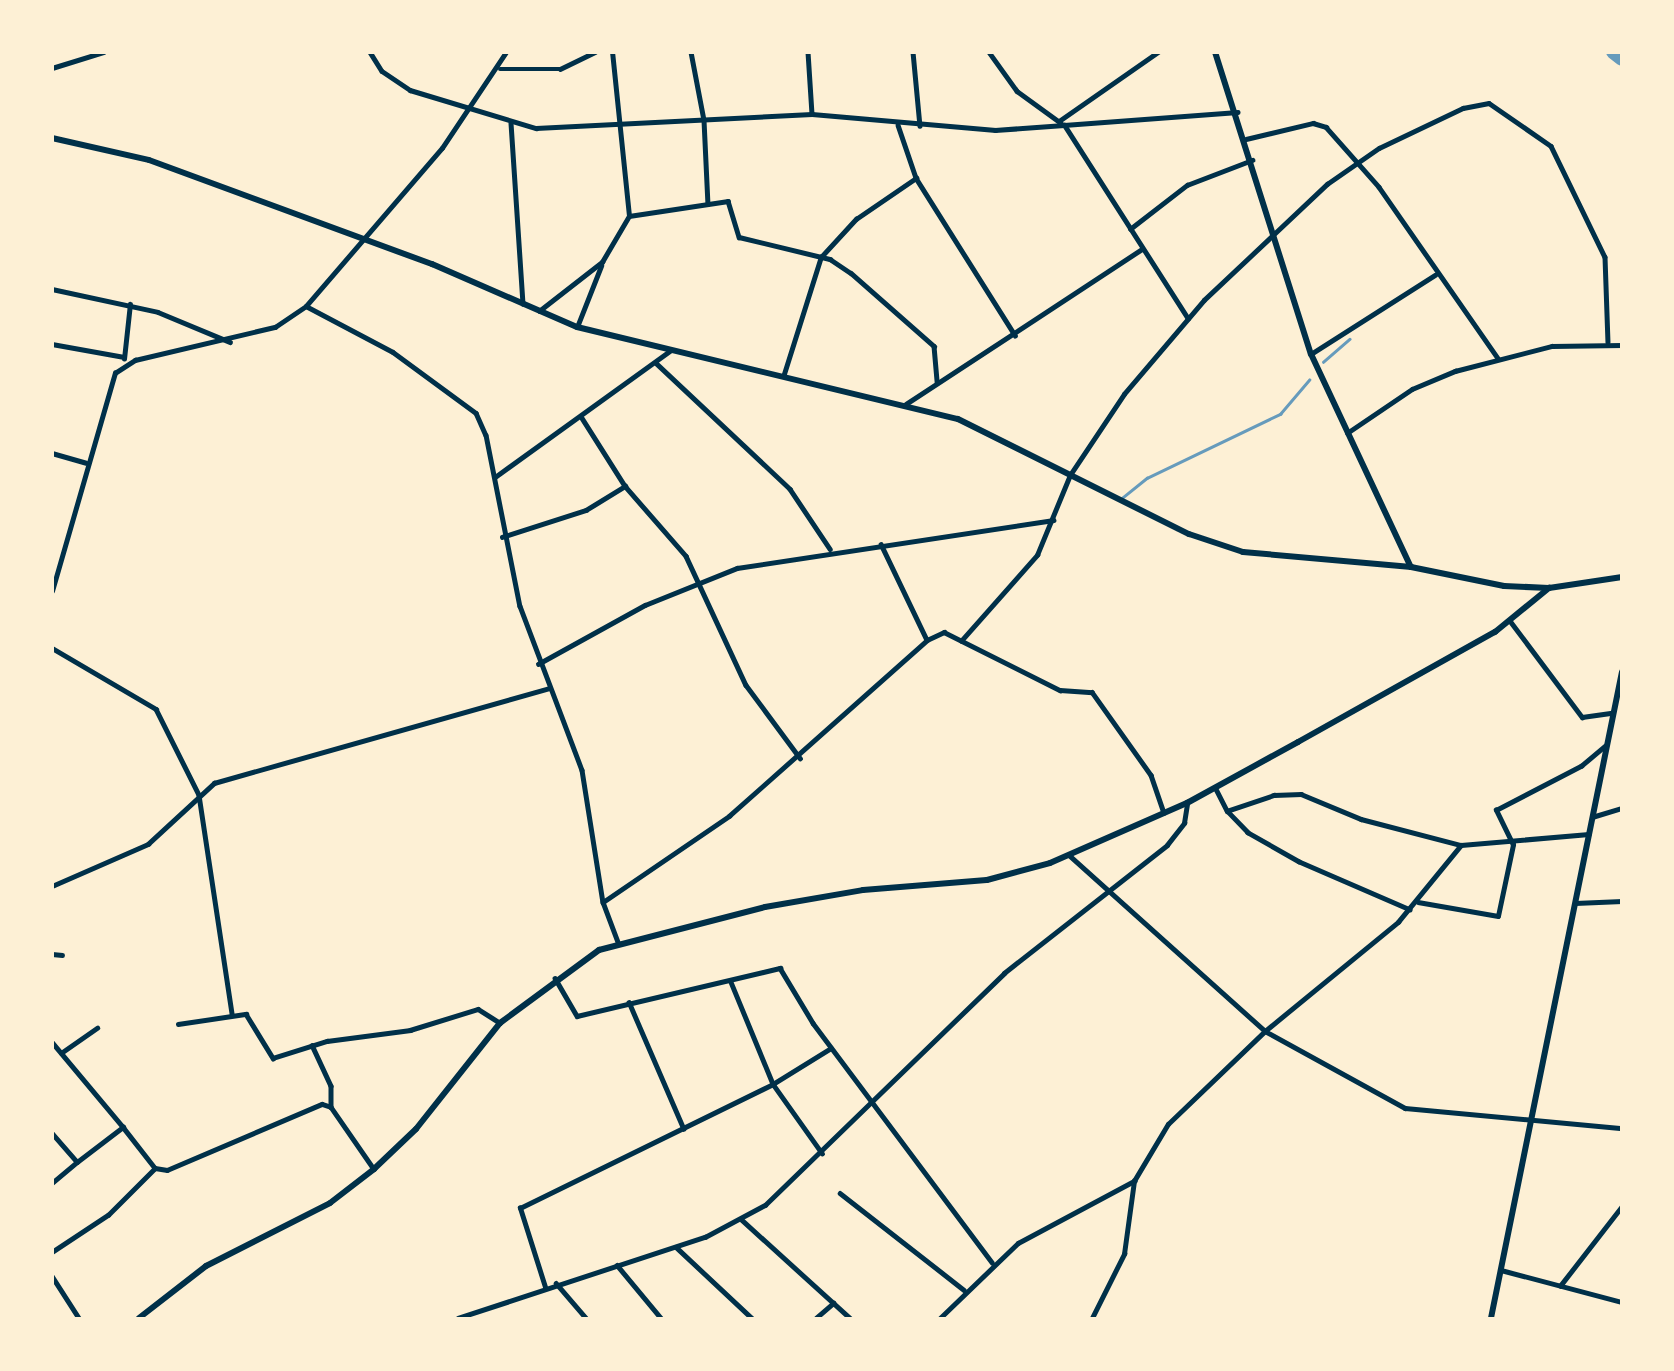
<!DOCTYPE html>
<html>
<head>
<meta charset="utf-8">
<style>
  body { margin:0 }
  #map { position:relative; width:1674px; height:1371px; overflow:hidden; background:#fdf0d5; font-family:Raleway,sans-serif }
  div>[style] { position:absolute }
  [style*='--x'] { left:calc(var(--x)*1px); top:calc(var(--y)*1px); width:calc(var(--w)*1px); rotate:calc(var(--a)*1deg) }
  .stream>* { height:2.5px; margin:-1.25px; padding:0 1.25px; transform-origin:1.25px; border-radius:1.25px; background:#669bbc }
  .river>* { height:14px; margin:-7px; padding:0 7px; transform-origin:7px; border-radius:7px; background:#669bbc }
  .minor>* { height:4.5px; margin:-2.25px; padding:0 2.25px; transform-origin:2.25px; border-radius:2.25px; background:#003049 }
  .tertiary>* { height:6px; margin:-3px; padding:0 3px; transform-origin:3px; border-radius:3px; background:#003049 }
  .secondary>* { height:6px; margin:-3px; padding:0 3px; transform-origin:3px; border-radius:3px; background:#003049 }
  span { translate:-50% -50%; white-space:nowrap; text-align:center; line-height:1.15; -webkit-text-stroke:7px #fdf0d5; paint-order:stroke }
  .frame { position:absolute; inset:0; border:54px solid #fdf0d5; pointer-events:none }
</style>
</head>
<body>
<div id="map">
  <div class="stream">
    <i style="--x:1323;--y:362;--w:35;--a:-41"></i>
    <i style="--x:1122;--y:498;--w:32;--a:-39"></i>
    <i style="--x:1147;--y:478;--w:148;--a:-25.7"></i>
    <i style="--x:1280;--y:414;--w:45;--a:-49.5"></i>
  </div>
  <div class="river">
    <i style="--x:1613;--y:52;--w:11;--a:38"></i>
  </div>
  <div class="minor">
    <i style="--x:370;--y:52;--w:22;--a:58"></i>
    <i style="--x:382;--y:71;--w:34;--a:34"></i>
    <i style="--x:410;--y:90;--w:132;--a:16.8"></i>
    <i style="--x:536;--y:128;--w:276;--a:-2.9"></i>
    <i style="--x:812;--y:114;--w:184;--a:5"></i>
    <i style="--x:995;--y:130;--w:69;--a:-4.1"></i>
    <i style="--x:691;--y:52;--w:69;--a:79.2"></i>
    <i style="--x:704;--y:120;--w:84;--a:87.3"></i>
    <i style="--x:808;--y:52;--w:62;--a:86.3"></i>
    <i style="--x:913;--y:52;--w:74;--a:84.6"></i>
    <i style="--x:989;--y:52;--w:48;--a:54.3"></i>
    <i style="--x:1017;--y:91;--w:54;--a:36"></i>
    <i style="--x:52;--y:68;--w:54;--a:-17.1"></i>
    <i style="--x:500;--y:69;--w:60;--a:0"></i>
    <i style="--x:560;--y:69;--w:39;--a:-26"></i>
    <i style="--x:1059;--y:121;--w:121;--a:-34.9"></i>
    <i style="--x:511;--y:123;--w:181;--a:86.2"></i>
    <i style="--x:898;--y:125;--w:56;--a:71.2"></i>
    <i style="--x:916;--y:178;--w:186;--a:57.8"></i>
    <i style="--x:1246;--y:139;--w:69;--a:-13.4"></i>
    <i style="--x:1313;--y:123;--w:14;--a:17"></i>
    <i style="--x:1326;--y:127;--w:80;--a:48.5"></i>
    <i style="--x:1379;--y:187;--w:208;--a:55.2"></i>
    <i style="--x:629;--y:216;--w:100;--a:-8.6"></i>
    <i style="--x:728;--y:201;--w:38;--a:73"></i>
    <i style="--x:739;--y:237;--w:94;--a:13.6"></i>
    <i style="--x:830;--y:259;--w:25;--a:34"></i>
    <i style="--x:851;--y:273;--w:111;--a:41.3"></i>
    <i style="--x:934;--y:346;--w:36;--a:85"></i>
    <i style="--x:1130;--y:229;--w:72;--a:-37.7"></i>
    <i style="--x:1187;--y:185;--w:70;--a:-21"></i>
    <i style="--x:52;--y:289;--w:108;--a:12.2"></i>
    <i style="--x:158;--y:312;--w:78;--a:22.6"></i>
    <i style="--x:306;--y:306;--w:98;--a:27.9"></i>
    <i style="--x:393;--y:352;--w:103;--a:36.3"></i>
    <i style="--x:476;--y:413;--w:24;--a:66"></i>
    <i style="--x:486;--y:435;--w:174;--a:78.8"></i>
    <i style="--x:520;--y:606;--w:175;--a:69.3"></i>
    <i style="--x:582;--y:770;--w:134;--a:81"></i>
    <i style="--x:603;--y:902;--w:43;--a:69.4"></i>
    <i style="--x:539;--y:311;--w:80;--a:-37.9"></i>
    <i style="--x:602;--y:262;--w:53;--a:-59.6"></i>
    <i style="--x:629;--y:216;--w:165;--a:-95.9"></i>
    <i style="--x:1188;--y:319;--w:230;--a:-122.6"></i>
    <i style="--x:1064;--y:125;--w:174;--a:-4.3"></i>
    <i style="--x:577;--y:327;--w:66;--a:-68.5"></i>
    <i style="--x:52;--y:344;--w:73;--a:10.2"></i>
    <i style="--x:1311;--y:354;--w:147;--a:-32.5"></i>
    <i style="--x:124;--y:359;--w:55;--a:-83.8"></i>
    <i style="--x:656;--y:363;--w:184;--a:43.2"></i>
    <i style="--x:790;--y:489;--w:72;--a:56.3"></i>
    <i style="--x:784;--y:374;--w:123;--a:-72.5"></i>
    <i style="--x:821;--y:257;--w:52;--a:-47.4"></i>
    <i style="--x:856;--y:219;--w:73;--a:-34.3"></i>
    <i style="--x:906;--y:404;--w:282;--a:-33.3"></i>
    <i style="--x:582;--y:418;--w:80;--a:57.7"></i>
    <i style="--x:625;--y:486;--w:93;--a:48.9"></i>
    <i style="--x:686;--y:556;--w:142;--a:65.1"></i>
    <i style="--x:746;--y:685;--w:91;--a:53.5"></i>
    <i style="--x:1347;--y:433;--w:78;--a:-34.1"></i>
    <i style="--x:1412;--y:389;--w:47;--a:-22.7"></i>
    <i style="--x:1455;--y:371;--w:100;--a:-14.5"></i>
    <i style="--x:1552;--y:346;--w:70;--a:-0.8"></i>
    <i style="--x:52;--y:453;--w:35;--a:16"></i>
    <i style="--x:495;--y:477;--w:217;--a:-35.8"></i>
    <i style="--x:502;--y:537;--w:88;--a:-17.8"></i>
    <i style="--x:586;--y:510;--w:46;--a:-31.6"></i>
    <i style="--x:881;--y:544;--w:106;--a:64.4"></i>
    <i style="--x:52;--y:591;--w:227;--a:-73.9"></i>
    <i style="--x:115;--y:373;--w:24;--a:-33"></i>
    <i style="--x:135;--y:360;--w:144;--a:-13.3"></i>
    <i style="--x:275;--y:327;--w:37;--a:-34"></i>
    <i style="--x:306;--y:306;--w:208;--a:-49.3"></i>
    <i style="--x:442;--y:148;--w:115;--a:-56.3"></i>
    <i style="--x:1511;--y:622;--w:119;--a:53.2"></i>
    <i style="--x:1582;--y:717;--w:30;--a:-8"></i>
    <i style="--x:961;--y:641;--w:115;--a:-48.5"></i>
    <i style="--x:1037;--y:555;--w:87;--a:-67.6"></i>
    <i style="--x:1070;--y:475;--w:97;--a:-56.3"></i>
    <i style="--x:1124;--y:394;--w:123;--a:-49.6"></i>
    <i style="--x:1204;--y:300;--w:169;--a:-43.3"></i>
    <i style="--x:1327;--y:184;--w:63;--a:-34.7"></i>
    <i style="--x:1379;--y:148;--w:93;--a:-25.5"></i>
    <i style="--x:1463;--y:108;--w:26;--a:-11"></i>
    <i style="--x:1489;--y:103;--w:75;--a:34.7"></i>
    <i style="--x:1551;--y:146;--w:123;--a:64.1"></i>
    <i style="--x:1605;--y:257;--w:85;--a:88"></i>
    <i style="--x:52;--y:648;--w:121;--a:30.4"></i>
    <i style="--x:156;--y:709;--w:96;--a:63.4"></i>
    <i style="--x:199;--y:795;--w:221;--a:81.4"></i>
    <i style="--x:538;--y:664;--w:122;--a:-28.9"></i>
    <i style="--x:645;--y:605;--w:99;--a:-21.9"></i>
    <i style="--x:737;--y:568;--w:320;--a:-8.6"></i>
    <i style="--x:1215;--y:787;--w:27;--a:63"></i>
    <i style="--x:1592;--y:817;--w:31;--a:-17"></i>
    <i style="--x:1069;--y:855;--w:263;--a:41.9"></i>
    <i style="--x:1265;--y:1031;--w:172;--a:-39.3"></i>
    <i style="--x:1398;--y:922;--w:99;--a:-50.7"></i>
    <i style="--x:1461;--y:845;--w:128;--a:-4.9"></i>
    <i style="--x:52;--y:886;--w:105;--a:-23.6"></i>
    <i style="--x:148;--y:844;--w:90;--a:-42.7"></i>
    <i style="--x:214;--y:783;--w:348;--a:-15.8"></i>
    <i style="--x:603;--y:902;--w:153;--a:-34.3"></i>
    <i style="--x:729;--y:816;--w:265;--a:-41.6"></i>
    <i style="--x:927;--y:640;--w:19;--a:-25"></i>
    <i style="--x:944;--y:632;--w:130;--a:26.6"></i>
    <i style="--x:1060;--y:690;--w:32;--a:4"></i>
    <i style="--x:1092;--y:692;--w:102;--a:54.6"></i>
    <i style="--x:1151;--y:775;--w:40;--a:71.1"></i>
    <i style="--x:1418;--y:902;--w:81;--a:9.9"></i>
    <i style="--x:1498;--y:916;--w:73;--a:-78.1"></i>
    <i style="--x:1513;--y:845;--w:39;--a:-116"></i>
    <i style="--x:1496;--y:810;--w:96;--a:-27.4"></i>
    <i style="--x:1581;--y:766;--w:31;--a:-40"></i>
    <i style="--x:1575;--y:903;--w:47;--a:-2.4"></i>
    <i style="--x:1410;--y:910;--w:121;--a:-156.6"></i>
    <i style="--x:1299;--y:862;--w:59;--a:-150.4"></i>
    <i style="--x:1248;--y:833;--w:30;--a:-134"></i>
    <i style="--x:1227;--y:811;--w:50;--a:-18.8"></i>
    <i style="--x:1274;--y:795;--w:27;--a:-2"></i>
    <i style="--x:1301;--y:794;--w:65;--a:22.6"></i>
    <i style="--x:1361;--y:819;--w:103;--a:14.6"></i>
    <i style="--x:52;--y:954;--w:10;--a:6"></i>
    <i style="--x:555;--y:978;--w:44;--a:59.9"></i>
    <i style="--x:577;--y:1016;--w:209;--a:-13.3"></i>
    <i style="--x:780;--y:968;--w:64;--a:59"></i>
    <i style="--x:813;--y:1023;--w:299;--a:53.2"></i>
    <i style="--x:731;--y:982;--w:110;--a:67.6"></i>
    <i style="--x:773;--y:1084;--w:85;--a:54.6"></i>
    <i style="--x:629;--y:1002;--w:138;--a:66.6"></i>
    <i style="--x:178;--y:1024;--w:69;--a:-8.4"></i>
    <i style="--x:246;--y:1014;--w:52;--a:58.5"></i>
    <i style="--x:273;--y:1058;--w:57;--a:-17.5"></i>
    <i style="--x:327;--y:1041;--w:84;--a:-7.5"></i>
    <i style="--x:410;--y:1030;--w:71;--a:-17.2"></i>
    <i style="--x:478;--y:1009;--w:26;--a:32"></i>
    <i style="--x:52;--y:1042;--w:111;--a:50.1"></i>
    <i style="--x:312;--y:1045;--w:45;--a:65.1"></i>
    <i style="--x:331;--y:1086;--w:21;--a:90"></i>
    <i style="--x:61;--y:1053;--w:44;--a:-34.8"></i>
    <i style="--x:52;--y:1133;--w:38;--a:49"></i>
    <i style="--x:77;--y:1162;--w:58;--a:-37.3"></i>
    <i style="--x:123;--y:1127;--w:52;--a:52"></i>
    <i style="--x:155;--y:1168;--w:12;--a:9"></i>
    <i style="--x:167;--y:1170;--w:168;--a:-23.1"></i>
    <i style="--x:322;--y:1104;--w:9;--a:18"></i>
    <i style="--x:331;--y:1107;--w:75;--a:55.3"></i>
    <i style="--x:52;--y:1183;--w:33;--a:-40"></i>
    <i style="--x:840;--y:1193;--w:157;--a:38"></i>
    <i style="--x:742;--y:1220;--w:146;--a:42.2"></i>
    <i style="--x:676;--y:1247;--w:104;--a:43.1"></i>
    <i style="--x:52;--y:1252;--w:67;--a:-33.5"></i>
    <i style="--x:108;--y:1215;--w:66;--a:-45"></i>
    <i style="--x:617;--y:1265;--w:69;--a:50.3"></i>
    <i style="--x:1501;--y:1270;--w:125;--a:14.8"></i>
    <i style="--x:52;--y:1276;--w:50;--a:57.3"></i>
    <i style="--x:556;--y:1283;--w:46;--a:49.4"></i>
    <i style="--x:1560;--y:1286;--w:101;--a:-52.2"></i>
    <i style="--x:545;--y:1287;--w:83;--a:-107.6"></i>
    <i style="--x:520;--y:1208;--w:282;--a:-26.1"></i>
    <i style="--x:773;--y:1084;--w:68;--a:-31.8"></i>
    <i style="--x:458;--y:1318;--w:260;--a:-18.2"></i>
    <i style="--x:705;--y:1237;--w:68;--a:-28.1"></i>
    <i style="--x:765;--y:1205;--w:333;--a:-44.1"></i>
    <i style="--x:1004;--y:973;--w:207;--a:-38.1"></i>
    <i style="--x:1167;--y:845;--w:28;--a:-52"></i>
    <i style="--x:1184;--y:823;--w:20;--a:-81"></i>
    <i style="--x:816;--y:1318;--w:23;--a:-41"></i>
    <i style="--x:940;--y:1318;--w:108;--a:-43.9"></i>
    <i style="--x:1018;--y:1243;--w:132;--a:-28.1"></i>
    <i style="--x:1134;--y:1181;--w:66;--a:-59.2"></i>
    <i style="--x:1168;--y:1124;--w:134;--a:-43.8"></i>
    <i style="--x:1265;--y:1031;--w:160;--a:28.8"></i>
    <i style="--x:1405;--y:1108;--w:218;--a:5.3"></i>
    <i style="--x:1092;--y:1318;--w:72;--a:-63.4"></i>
    <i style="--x:1124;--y:1254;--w:74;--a:-82.2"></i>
  </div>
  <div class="tertiary">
    <i style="--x:139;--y:1318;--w:85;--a:-37.8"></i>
    <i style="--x:206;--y:1266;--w:139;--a:-26.9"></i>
    <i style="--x:330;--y:1203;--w:56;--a:-37.7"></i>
    <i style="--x:374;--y:1169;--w:58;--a:-43.6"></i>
    <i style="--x:416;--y:1129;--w:135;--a:-51.6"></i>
    <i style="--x:500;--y:1023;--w:123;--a:-36.4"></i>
    <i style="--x:599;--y:950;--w:171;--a:-14.5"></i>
    <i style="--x:765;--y:907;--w:99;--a:-9.8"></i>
    <i style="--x:863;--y:890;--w:124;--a:-4.6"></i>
    <i style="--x:987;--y:880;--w:65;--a:-15.1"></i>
    <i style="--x:1050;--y:863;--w:150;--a:-23.7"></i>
    <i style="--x:1187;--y:803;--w:127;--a:-28.8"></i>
    <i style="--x:1298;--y:742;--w:226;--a:-29.2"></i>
    <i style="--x:1495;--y:632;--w:70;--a:-39.2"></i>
  </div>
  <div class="secondary">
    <i style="--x:1215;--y:52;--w:317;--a:72.4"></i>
    <i style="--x:1311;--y:354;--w:235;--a:64.9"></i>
    <i style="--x:52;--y:138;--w:99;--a:12.8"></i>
    <i style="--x:149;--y:160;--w:302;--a:20.2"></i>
    <i style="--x:432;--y:264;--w:158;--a:23.5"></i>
    <i style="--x:577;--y:327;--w:392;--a:13.6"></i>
    <i style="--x:958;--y:419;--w:258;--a:26.5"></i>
    <i style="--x:1189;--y:534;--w:57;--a:18.4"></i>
    <i style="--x:1243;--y:552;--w:169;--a:5.1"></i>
    <i style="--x:1411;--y:567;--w:95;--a:11.5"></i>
    <i style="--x:1504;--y:586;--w:45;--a:2.5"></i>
    <i style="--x:1549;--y:588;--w:74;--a:-8.6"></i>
    <i style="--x:1491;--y:1318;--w:659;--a:-78.54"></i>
  </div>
  <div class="frame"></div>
</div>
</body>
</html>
